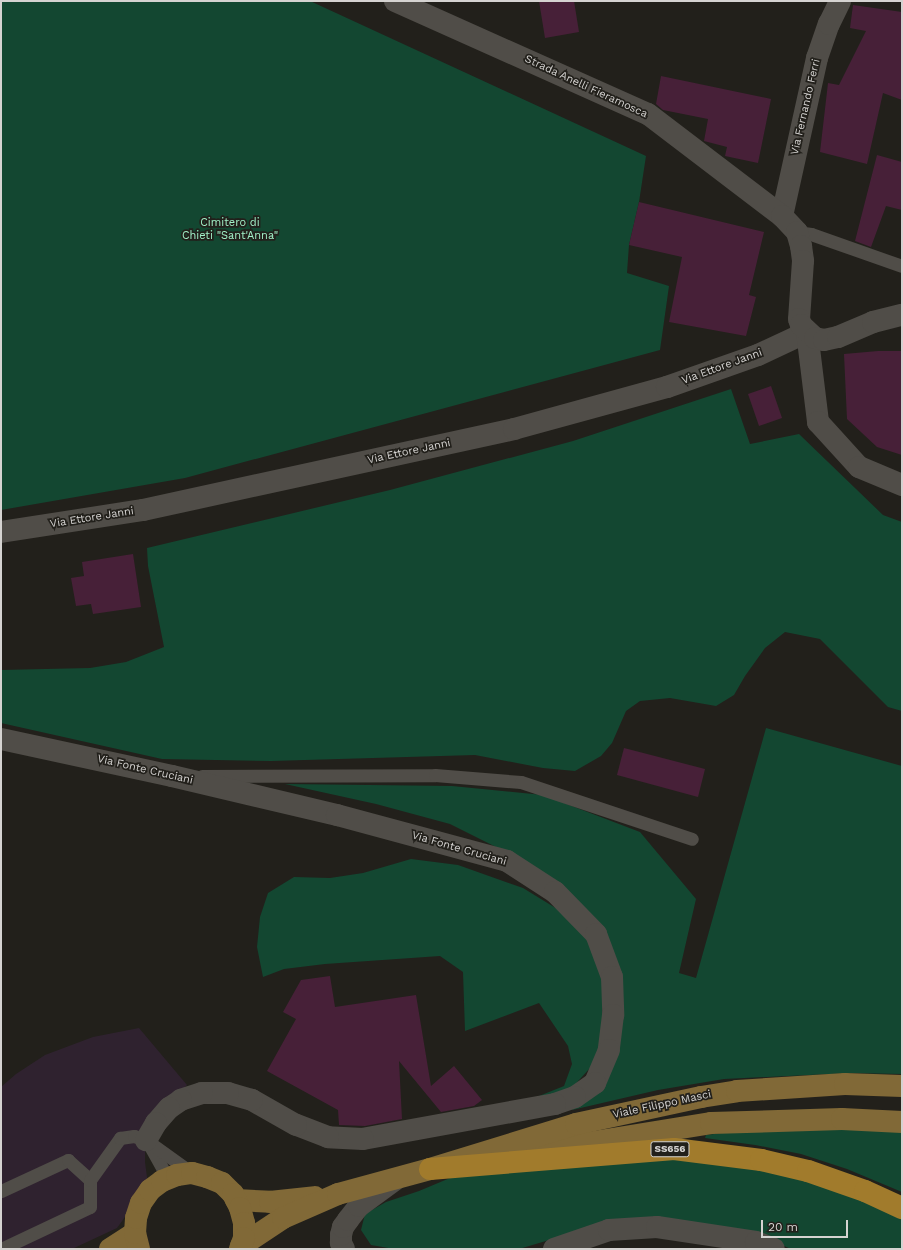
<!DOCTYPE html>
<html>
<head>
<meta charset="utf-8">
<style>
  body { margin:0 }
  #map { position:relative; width:903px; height:1250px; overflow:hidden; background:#22201b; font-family:"Work Sans",sans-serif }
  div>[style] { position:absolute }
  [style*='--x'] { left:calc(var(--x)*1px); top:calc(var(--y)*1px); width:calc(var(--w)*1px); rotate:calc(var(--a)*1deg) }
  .commercial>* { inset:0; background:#2f222f }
  .green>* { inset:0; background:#134731 }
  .building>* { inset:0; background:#472038 }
  .lane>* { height:13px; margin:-6.5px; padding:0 6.5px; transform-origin:6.5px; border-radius:6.5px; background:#504d48 }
  .street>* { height:22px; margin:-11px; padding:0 11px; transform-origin:11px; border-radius:11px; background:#504d48 }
  .secondary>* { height:22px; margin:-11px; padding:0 11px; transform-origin:11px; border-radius:11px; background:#504d48 }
  .primary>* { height:22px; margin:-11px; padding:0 11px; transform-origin:11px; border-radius:11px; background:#816937 }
  .highway>* { height:22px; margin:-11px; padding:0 11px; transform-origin:11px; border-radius:11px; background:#a17b2c }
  span { translate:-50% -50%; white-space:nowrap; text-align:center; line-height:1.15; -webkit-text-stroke:3.5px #22201b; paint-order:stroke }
  .shield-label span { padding:1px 3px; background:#22201b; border:1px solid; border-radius:3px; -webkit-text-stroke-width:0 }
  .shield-label { font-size:10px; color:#d5d3d1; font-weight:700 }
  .street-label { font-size:11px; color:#d5d3d1 }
  .park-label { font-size:11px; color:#a1f1c8 }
  .frame { position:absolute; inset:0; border:2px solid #d5d3d1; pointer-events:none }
  .scale { position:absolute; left:761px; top:1220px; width:87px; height:18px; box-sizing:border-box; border:2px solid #d5d3d1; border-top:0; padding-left:5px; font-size:12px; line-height:14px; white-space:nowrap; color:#d5d3d1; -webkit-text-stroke:3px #22201b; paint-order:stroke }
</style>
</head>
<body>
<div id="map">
  <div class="commercial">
    <i style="clip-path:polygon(139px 1028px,187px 1085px,145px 1125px,145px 1162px,148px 1185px,117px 1228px,72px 1249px,1px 1249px,1px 1087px,16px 1074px,45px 1055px,93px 1037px)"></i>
  </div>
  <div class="green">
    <i style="clip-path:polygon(1px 1px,310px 1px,646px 156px,639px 202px,629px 245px,627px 273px,669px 286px,660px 350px,185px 478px,1px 510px)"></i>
    <i style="clip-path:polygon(731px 389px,750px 444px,799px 434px,883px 515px,902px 522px,902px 711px,888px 707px,820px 639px,785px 632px,765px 648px,745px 676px,734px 695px,716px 706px,670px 698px,640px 701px,626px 711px,612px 743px,601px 756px,575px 771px,543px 768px,475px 755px,271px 761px,162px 759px,1px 723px,1px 670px,90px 668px,126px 662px,164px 647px,148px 566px,147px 548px,390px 490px,573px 441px)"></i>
    <i style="clip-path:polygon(766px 728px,902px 766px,902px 1074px,851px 1073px,724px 1079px,658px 1090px,572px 1110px,597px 1084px,610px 953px,508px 853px,450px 824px,376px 804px,285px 784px,452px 786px,543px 795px,640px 832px,696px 899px,679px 973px,696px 978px)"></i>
    <i style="clip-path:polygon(411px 859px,458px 865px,523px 888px,567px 915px,587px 933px,603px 962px,602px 1042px,590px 1068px,570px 1090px,519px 1104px,564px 1086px,572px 1064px,568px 1046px,539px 1003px,465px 1031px,463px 972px,440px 956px,325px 964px,284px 969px,263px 977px,257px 947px,260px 917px,268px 893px,294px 877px,330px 878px,363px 873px)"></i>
    <i style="clip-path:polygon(812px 1127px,902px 1130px,902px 1192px,847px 1169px,801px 1154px,755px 1145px,705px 1138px,706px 1135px,755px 1129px)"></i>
    <i style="clip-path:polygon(665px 1154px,776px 1170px,845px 1193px,902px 1218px,902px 1249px,791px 1249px,747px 1230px,603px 1224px,519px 1249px,394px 1249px,371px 1245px,361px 1230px,365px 1214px,386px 1202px,419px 1191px,450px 1178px)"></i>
  </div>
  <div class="building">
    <i style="clip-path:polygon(539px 1px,574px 1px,579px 32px,545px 38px)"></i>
    <i style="clip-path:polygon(853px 5px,902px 12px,902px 100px,883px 93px,867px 164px,820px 152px,828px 83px,839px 85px,866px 31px,850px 28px)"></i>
    <i style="clip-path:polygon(661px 76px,771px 99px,758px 163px,725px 156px,727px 147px,704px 141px,708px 119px,663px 110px,656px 104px)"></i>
    <i style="clip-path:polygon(877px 155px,902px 162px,902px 210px,886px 206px,871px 247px,855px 241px)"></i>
    <i style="clip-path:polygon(639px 202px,764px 232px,749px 295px,756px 297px,746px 336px,669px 322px,682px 257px,629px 245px)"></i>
    <i style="clip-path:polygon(878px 351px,902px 351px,902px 455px,877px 447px,847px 419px,844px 354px)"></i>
    <i style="clip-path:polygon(771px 386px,782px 418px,759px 426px,748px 394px)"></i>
    <i style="clip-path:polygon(133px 554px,141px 607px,93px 614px,91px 604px,76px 606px,71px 578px,84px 576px,82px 562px)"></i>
    <i style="clip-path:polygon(624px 748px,705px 769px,698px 797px,617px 775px)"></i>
    <i style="clip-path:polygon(330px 976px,335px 1007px,416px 995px,431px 1086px,454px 1066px,482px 1100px,474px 1106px,441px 1112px,399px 1061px,402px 1119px,365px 1126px,339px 1125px,338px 1110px,267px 1071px,296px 1019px,283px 1012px,301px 980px)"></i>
  </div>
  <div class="lane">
    <i style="--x:797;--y:232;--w:14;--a:8"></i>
    <i style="--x:811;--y:234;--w:96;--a:19.4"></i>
    <i style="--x:202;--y:776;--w:233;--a:-0.2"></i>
    <i style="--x:435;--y:775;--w:86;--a:4.7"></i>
    <i style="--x:521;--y:782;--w:180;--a:18.4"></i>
    <i style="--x:150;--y:1146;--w:31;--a:61"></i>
    <i style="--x:165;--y:1173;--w:9;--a:111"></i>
    <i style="--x:1;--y:1191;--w:74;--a:-24.8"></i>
    <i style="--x:68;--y:1160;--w:30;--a:42"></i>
    <i style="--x:1;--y:1249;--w:98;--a:-25.3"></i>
    <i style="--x:90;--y:1207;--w:27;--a:-90"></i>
    <i style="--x:90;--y:1180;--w:52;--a:-54.5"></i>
    <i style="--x:120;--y:1138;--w:14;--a:-8"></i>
    <i style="--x:134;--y:1136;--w:13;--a:18"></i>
    <i style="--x:146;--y:1140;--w:57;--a:35.7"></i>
  </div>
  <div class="street">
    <i style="--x:782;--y:216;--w:162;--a:-77.5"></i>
    <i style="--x:817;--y:58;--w:36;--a:-71"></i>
    <i style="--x:829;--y:24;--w:25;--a:-64"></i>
    <i style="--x:1;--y:532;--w:144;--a:-8.8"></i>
    <i style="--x:143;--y:510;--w:380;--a:-12.3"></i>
    <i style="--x:514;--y:429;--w:159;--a:-15.4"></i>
    <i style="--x:667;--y:387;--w:96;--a:-19.4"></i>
    <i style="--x:758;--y:355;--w:54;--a:-25.1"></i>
    <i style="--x:807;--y:332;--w:91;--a:83"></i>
    <i style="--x:818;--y:422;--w:61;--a:47.7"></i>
    <i style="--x:859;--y:467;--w:47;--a:22.7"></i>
    <i style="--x:1;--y:739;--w:175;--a:12.2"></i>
    <i style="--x:172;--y:776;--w:170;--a:13.3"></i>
    <i style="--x:337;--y:815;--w:176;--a:15.1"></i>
    <i style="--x:507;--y:861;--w:57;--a:32.9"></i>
    <i style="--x:555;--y:892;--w:59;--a:45.7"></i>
    <i style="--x:596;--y:934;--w:46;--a:69.6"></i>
    <i style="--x:612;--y:977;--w:38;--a:88"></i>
    <i style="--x:613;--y:1015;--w:35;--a:97"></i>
    <i style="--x:609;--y:1050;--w:36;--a:113"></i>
    <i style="--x:595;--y:1083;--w:24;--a:145"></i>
    <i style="--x:575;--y:1097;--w:21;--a:161"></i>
    <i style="--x:555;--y:1104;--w:195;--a:169.7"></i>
    <i style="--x:363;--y:1139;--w:35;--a:-177"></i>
    <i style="--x:328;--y:1137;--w:34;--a:-159"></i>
    <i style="--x:296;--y:1125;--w:51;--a:-150.4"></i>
    <i style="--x:252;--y:1100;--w:25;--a:-164"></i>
    <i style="--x:228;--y:1093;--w:26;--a:180"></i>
    <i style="--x:202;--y:1093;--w:22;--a:162"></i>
    <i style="--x:181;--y:1100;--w:14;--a:146"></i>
    <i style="--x:169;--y:1108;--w:20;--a:131"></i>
    <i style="--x:156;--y:1123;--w:20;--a:120"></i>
    <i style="--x:344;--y:1249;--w:7;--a:-117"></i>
    <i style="--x:341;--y:1243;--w:8;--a:-90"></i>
    <i style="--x:341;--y:1235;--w:8;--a:-76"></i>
    <i style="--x:343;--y:1227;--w:9;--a:-54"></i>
    <i style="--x:348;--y:1220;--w:18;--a:-52"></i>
    <i style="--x:359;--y:1206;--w:46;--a:-36.1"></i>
    <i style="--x:554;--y:1249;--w:58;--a:-19.1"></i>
    <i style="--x:609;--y:1230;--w:48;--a:-3.6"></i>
    <i style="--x:657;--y:1227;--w:100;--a:8.6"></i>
    <i style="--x:756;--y:1242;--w:19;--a:21"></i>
  </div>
  <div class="secondary">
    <i style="--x:395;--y:1;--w:277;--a:24.1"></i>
    <i style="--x:648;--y:114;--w:168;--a:37.3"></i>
    <i style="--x:782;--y:216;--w:22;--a:47"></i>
    <i style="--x:797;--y:232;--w:15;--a:74"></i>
    <i style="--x:801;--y:246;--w:15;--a:82"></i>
    <i style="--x:803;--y:261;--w:58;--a:93.9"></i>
    <i style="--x:799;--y:319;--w:6;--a:72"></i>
    <i style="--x:801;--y:325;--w:19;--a:43"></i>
    <i style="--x:815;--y:338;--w:9;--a:13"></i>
    <i style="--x:824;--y:340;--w:14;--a:-12"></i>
    <i style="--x:838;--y:337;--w:38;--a:-23"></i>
    <i style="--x:873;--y:322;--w:30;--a:-14"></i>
  </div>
  <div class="primary">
    <i style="--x:526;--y:1153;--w:187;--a:-9.2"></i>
    <i style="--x:711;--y:1123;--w:131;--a:-1.7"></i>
    <i style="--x:842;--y:1119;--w:60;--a:2.9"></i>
    <i style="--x:236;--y:1200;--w:34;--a:3"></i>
    <i style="--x:270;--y:1202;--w:45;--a:-6.3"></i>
    <i style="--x:241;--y:1246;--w:50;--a:-33.7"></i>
    <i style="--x:283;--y:1218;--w:60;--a:-23.6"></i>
    <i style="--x:338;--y:1194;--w:95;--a:-15.2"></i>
    <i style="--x:430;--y:1169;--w:153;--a:-17.1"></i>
    <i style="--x:576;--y:1124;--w:128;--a:-12.2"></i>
    <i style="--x:701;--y:1097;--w:36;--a:-9"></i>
    <i style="--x:737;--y:1091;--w:108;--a:-3.7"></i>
    <i style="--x:845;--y:1084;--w:57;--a:2"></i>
    <i style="--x:110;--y:1249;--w:30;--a:-33"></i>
    <i style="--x:139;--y:1249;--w:16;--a:-104"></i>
    <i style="--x:135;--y:1233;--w:15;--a:-86"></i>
    <i style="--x:136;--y:1218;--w:16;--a:-72"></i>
    <i style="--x:141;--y:1203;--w:16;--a:-55"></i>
    <i style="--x:150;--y:1190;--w:15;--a:-37"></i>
    <i style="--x:162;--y:1181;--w:16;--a:-22"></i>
    <i style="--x:177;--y:1175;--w:15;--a:-8"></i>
    <i style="--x:192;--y:1173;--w:16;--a:15"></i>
    <i style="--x:207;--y:1177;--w:16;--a:22"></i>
    <i style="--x:222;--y:1183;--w:16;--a:45"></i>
    <i style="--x:233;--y:1194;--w:16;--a:63"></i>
    <i style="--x:240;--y:1208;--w:16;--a:75"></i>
    <i style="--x:244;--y:1223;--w:15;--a:90"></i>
    <i style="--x:244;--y:1238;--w:12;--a:110"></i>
  </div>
  <div class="highway">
    <i style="--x:430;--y:1169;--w:245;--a:-4.7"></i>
    <i style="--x:674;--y:1149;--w:88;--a:7.2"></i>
    <i style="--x:761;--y:1160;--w:48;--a:13.2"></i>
    <i style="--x:808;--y:1171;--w:60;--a:19.3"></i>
    <i style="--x:865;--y:1191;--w:41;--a:24.7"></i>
  </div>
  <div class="shield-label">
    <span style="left:670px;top:1149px">SS656</span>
  </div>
  <div class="street-label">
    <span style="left:586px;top:87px;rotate:25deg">Strada Anelli Fieramosca</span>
    <span style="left:806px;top:107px;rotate:-77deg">Via Fernando Ferri</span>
    <span style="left:722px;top:367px;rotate:-20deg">Via Ettore Janni</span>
    <span style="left:409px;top:452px;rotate:-12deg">Via Ettore Janni</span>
    <span style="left:92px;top:518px;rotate:-9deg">Via Ettore Janni</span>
    <span style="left:145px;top:770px;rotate:13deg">Via Fonte Cruciani</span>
    <span style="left:459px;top:849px;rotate:16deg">Via Fonte Cruciani</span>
    <span style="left:662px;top:1105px;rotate:-12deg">Viale Filippo Masci</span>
  </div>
  <div class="park-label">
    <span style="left:230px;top:230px">Cimitero di<br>Chieti "Sant'Anna"</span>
  </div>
  <div class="frame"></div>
  <div class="scale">20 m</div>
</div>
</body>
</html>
